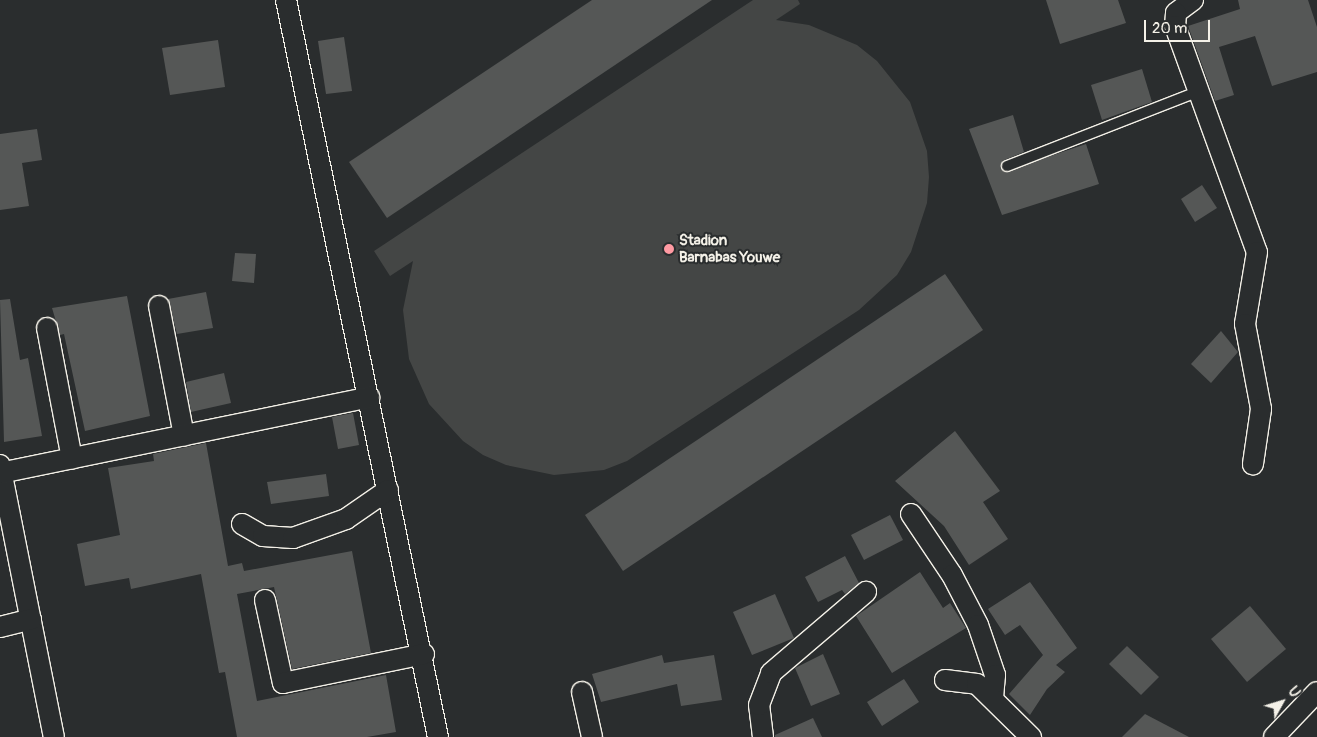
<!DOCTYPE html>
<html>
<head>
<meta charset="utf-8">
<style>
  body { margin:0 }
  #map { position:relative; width:1317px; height:737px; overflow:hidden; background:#2a2d2e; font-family:Pangolin,sans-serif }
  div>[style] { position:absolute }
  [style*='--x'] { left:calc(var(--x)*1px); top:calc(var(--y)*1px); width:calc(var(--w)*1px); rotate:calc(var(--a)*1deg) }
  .green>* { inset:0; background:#444645 }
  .building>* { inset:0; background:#555756 }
  .roads { filter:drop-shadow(1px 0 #f4f1e8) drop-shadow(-1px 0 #f4f1e8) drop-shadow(0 1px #f4f1e8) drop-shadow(0 -1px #f4f1e8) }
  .service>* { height:10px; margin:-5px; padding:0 5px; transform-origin:5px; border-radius:5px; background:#2a2d2e }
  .minor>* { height:20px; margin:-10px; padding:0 10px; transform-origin:10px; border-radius:10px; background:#2a2d2e }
  .dots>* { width:14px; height:14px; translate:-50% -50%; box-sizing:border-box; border:2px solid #2a2d2e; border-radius:50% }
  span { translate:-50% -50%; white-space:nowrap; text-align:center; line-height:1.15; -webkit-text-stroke:4px #2a2d2e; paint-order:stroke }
  .poi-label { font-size:15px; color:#f4f1e8; font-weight:700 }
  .left { translate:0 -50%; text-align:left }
  .north { position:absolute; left:1257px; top:677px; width:50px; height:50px; -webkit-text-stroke:4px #2a2d2e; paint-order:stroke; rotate:51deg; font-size:14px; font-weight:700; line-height:20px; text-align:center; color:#f4f1e8 }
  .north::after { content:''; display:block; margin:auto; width:18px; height:22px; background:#f4f1e8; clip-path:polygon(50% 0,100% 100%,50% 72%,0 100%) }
  .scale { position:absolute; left:1144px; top:20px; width:66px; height:22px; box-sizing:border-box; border:2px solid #f4f1e8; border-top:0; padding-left:6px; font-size:15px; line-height:18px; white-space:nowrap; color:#f4f1e8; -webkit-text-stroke:4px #2a2d2e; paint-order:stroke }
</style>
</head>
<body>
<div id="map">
  <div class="green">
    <i style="clip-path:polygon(753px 0,798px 0,800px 4px,776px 20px,809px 25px,857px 45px,877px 61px,910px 102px,927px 151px,929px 177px,927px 203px,911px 252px,897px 275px,859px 310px,627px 461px,604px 470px,554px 475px,506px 465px,483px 455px,463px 441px,429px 404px,409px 359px,403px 310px,413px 261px,390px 276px,374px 251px)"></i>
  </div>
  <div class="building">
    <i style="clip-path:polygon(592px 0,712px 0,387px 218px,349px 162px)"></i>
    <i style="clip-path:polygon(1046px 0,1118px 0,1126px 23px,1060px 44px)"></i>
    <i style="clip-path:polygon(1238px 0,1308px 0,1317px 27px,1317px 72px,1272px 86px,1255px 36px,1219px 47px,1234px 95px,1215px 101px,1188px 26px,1240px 9px)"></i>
    <i style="clip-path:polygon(344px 37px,352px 91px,326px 94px,318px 41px)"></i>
    <i style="clip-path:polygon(218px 40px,225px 87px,170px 95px,162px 48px)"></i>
    <i style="clip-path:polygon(1142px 69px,1152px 102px,1102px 120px,1091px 85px)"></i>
    <i style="clip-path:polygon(1013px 115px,1024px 152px,1002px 161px,1003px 172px,1086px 144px,1099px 184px,1002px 215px,969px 129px)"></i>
    <i style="clip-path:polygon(37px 129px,42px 160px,22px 163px,29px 206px,0 210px,0 134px)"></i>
    <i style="clip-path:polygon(1202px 185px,1217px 208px,1195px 222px,1181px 199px)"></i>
    <i style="clip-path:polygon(235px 253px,256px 254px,254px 283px,232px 281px)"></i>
    <i style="clip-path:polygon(945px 274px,983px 330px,623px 571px,585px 515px)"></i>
    <i style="clip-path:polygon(206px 292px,213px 328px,177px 334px,168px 299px)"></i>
    <i style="clip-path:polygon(127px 296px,150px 416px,85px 431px,64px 334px,60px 335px,52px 308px)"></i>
    <i style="clip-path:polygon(10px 299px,20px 360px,28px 358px,42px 436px,4px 442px,0 300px)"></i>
    <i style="clip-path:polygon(1221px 331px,1238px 352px,1211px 383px,1191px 364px)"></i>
    <i style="clip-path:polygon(224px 373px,231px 403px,191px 412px,186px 382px)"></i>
    <i style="clip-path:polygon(353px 413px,359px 445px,338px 449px,332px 417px)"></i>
    <i style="clip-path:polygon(955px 431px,1000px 491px,983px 502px,1008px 539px,969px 565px,944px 526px,895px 481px)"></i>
    <i style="clip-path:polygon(206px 443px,228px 566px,242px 563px,244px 571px,352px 551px,371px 653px,292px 669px,274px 587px,237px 594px,257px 701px,386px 675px,396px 732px,367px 737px,237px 737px,225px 672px,219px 673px,201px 574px,131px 589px,129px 578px,85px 586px,77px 544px,120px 535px,108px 468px,154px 461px,153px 454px)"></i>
    <i style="clip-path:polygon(326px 474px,329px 496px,271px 504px,267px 482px)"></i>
    <i style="clip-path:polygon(890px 515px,903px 540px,864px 560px,851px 535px)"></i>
    <i style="clip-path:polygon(845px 556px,859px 583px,845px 594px,842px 590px,818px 602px,805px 577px)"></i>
    <i style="clip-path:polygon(920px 572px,943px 608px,950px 603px,966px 628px,892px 673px,856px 616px)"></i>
    <i style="clip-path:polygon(1030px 582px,1077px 648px,1056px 665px,1065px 672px,1047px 689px,1030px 715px,1009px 694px,1043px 655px,1020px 625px,1005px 635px,988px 609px)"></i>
    <i style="clip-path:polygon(775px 594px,794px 638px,752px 655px,733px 612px)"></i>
    <i style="clip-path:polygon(1250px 606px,1286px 649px,1247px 682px,1211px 639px)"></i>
    <i style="clip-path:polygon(1127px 646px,1159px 677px,1141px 695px,1109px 664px)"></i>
    <i style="clip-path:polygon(823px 654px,840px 694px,811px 706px,795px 668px)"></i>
    <i style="clip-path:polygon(662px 655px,664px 663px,714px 655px,722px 700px,681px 706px,677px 684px,601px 702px,592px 674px)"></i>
    <i style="clip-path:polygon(904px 679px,919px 702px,882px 726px,867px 702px)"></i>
    <i style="clip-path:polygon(1145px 714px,1189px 737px,1122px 737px)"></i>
    <i style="clip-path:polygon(813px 718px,822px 737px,775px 737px,775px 735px)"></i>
  </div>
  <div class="roads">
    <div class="service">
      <i style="--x:1007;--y:166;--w:206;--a:-21.3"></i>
    </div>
    <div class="minor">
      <i style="--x:286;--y:0;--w:753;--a:78.35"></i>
      <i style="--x:1193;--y:0;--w:21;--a:143"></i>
      <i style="--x:1176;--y:13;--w:13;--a:94"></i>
      <i style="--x:1175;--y:26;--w:240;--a:70.1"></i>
      <i style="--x:1257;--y:252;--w:73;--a:99.5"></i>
      <i style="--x:1245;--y:324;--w:86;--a:79.3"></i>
      <i style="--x:1261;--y:409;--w:56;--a:98.3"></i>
      <i style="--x:159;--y:306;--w:132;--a:79.1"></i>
      <i style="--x:47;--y:328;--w:133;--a:79.2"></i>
      <i style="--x:0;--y:465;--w:277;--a:78.8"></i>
      <i style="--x:0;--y:473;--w:377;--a:-11.6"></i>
      <i style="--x:911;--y:514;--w:73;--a:56.1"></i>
      <i style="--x:952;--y:575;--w:56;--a:62.5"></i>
      <i style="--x:978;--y:625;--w:53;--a:71.2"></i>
      <i style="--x:995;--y:675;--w:22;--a:95"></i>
      <i style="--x:242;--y:524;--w:24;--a:30"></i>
      <i style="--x:263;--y:536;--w:30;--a:4"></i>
      <i style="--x:293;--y:538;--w:56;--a:-19.7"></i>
      <i style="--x:346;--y:519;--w:51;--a:-34.6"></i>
      <i style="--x:265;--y:600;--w:85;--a:77.8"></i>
      <i style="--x:283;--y:683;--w:144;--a:-11.6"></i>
      <i style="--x:0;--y:627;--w:32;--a:-14"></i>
      <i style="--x:945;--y:680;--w:32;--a:7"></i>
      <i style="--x:977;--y:684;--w:76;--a:44.5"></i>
      <i style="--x:582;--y:692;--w:46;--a:77.5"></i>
      <i style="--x:763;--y:737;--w:32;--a:-97"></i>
      <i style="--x:759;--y:705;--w:34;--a:-69"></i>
      <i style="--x:771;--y:673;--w:125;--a:-40.5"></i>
      <i style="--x:1274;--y:737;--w:62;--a:-46.3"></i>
    </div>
  </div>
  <div class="dots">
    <i style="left:669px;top:249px;background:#ff9aa2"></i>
  </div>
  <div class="poi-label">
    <span class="left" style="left:679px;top:249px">Stadion<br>Barnabas Youwe</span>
  </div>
  <div class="north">U</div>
  <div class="scale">20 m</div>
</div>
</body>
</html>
